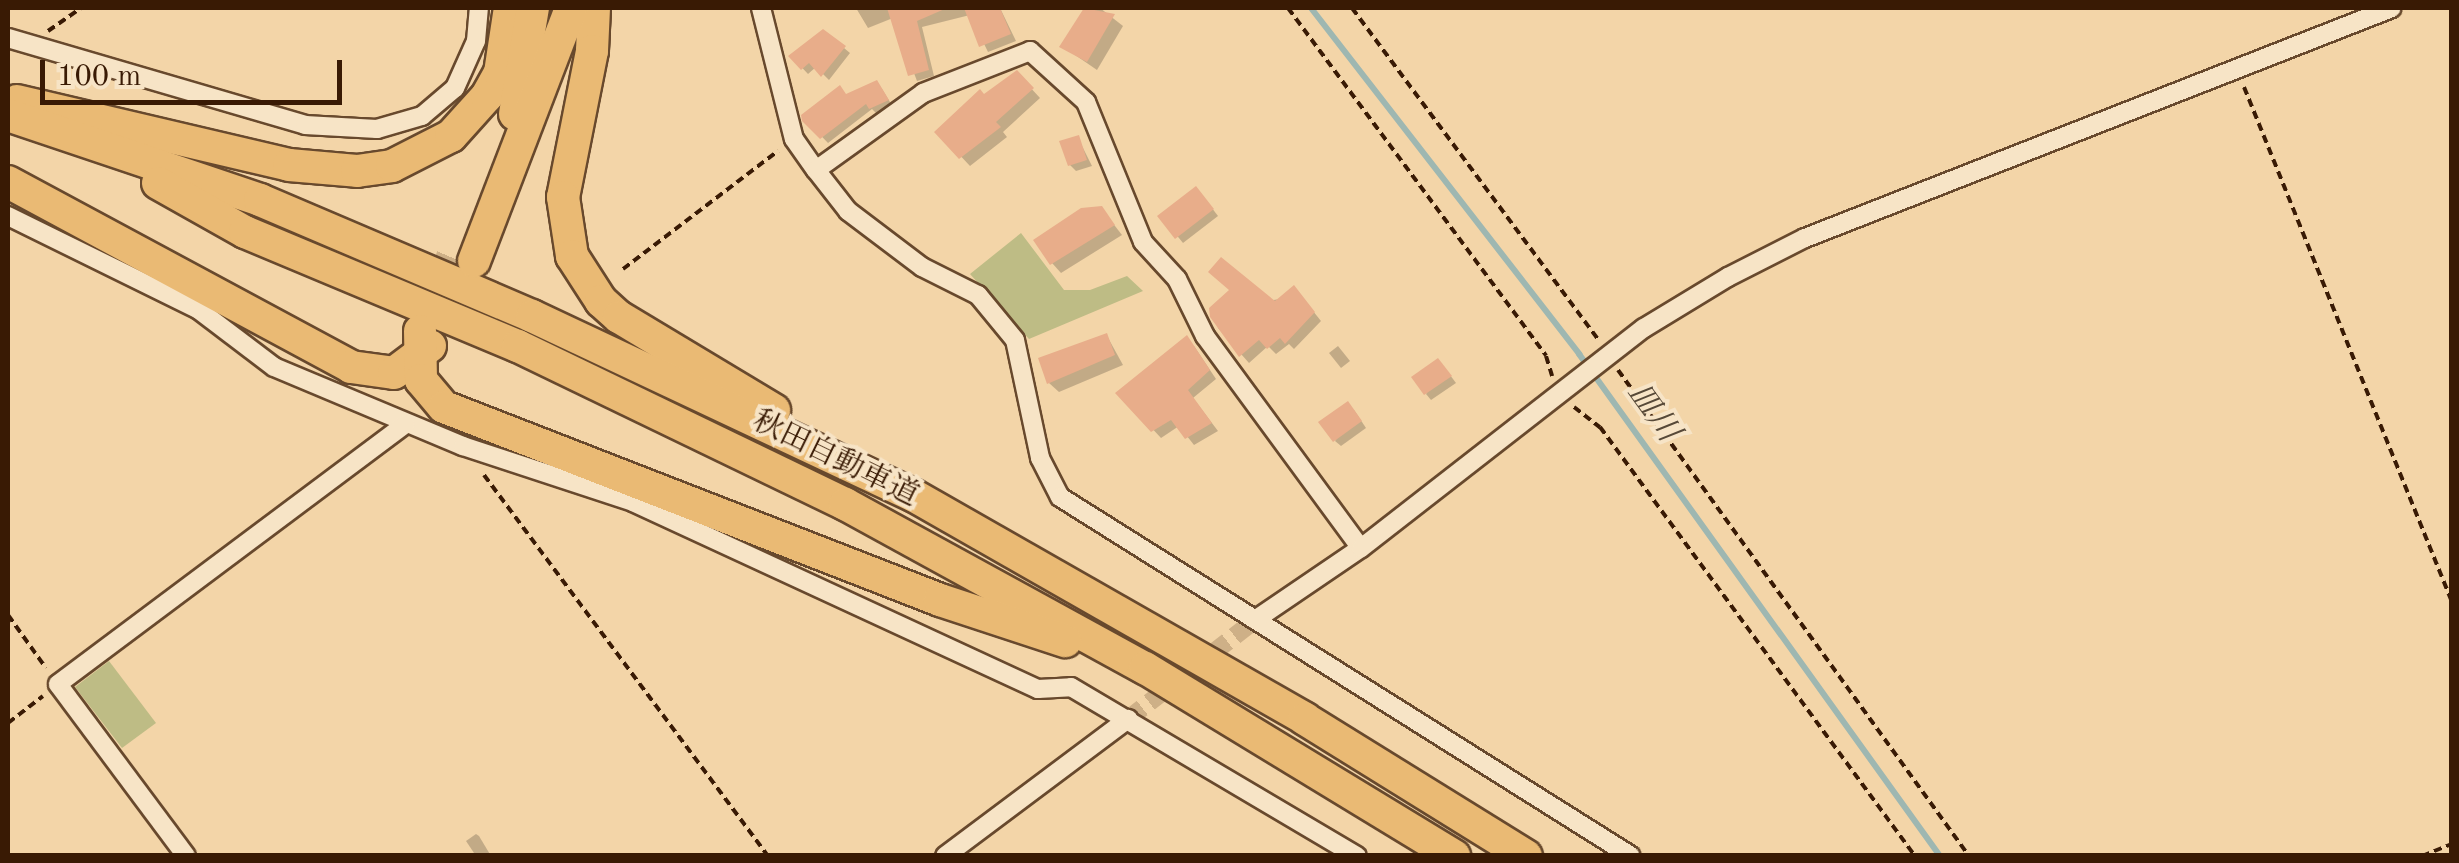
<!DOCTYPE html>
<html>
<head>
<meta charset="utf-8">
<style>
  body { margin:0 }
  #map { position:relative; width:2459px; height:863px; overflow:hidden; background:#f3d5a8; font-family:"Old Standard TT","Noto Serif JP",serif }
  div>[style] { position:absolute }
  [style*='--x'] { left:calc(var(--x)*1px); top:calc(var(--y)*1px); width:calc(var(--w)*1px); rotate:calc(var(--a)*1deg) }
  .green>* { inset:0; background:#bebc85 }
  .shadow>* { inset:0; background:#0003 }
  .stream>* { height:6px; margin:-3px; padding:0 3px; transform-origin:3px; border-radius:3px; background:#9eb7b1 }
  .building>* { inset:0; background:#e8ad8a }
  .street-tunnel>* { height:18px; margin-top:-9px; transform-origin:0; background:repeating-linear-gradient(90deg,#ceb087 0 18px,transparent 0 27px) }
  .highway-tunnel>* { height:32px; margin-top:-16px; transform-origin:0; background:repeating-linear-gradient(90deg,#ceb087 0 32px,transparent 0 48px) }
  .path>* { height:4px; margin-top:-2px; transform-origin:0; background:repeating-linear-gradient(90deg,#391a04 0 8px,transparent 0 13px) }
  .roads { filter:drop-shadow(2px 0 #68492d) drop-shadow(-2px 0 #68492d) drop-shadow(0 2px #68492d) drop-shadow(0 -2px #68492d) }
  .street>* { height:18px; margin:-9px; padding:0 9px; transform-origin:9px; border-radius:9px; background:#f7e4c6 }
  .highway>* { height:32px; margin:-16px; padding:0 16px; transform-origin:16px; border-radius:16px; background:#eaba74 }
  span { translate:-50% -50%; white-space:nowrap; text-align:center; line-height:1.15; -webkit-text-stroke:8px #f7e4c6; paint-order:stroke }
  .street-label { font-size:30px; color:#391a04 }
  .water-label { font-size:32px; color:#574938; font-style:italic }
  .frame { position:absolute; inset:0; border:10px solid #391a04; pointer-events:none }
  .scale { position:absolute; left:40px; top:60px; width:302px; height:45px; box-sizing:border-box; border:5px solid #391a04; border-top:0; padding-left:12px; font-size:30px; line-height:35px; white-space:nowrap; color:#391a04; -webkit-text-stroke:8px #f7e4c6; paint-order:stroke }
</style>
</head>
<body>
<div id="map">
  <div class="green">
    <i style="clip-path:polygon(1021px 233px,1064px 290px,1090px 290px,1127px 276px,1143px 291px,1029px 339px,970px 274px)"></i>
    <i style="clip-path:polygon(109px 661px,156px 723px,122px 748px,75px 687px)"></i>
  </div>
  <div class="shadow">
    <i style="clip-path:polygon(856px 8px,1000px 8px,1016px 41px,988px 52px,970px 15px,922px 27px,934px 76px,917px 81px,893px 18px,868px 28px)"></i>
    <i style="clip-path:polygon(1087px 8px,1100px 8px,1123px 26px,1097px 70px,1062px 46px)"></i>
    <i style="clip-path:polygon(844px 48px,850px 53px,829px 80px,816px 67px,808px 74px,791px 56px)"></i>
    <i style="clip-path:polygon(1017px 73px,1040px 98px,1003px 132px,1007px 137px,970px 166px,938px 132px)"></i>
    <i style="clip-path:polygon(882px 89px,893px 107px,877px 114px,872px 109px,828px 143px,805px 119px,847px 96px)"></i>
    <i style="clip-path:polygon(1078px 138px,1092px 166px,1076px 171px,1070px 165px)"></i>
    <i style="clip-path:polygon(1202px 195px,1218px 216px,1183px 243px,1161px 216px)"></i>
    <i style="clip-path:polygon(1101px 208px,1122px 235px,1061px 273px,1052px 263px)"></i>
    <i style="clip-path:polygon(1301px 296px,1321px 321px,1294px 349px,1289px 344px,1276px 354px,1268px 346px,1249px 363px,1218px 328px,1212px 309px)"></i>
    <i style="clip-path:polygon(1107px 336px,1123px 365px,1059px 392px,1049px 383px)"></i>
    <i style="clip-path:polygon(1194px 346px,1216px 379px,1193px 398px,1218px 431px,1194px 445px,1179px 426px,1161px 438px,1119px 393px)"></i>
    <i style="clip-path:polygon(1338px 346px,1350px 361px,1341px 368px,1329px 353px)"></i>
    <i style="clip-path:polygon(1444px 367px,1456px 383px,1431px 400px,1426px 394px)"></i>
    <i style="clip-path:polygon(1354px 410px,1366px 428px,1341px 446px,1335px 441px)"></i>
    <i style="clip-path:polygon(476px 834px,479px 836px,491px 856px,476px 856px,466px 841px)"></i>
  </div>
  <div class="stream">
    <i style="--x:1311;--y:8;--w:438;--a:52.2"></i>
    <i style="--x:1579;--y:354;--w:618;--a:54.28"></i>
  </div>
  <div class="building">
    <i style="clip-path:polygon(887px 8px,947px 8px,917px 21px,929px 70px,908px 76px)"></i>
    <i style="clip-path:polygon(964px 8px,1000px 8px,1011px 34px,979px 47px)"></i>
    <i style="clip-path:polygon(1084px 8px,1115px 14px,1087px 62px,1059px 47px)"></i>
    <i style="clip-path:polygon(823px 29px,846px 46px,821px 77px,809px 63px,801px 70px,788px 56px)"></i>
    <i style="clip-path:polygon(1017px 70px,1034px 88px,996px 122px,1001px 127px,959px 159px,934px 132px,980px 89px,984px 94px)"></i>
    <i style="clip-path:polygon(877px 80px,889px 100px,869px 109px,866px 104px,820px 139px,802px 121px,801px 115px,840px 85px,846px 94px)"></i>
    <i style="clip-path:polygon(1079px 135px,1087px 160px,1068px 166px,1059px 141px)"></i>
    <i style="clip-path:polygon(1196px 186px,1214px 209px,1175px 239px,1157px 216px)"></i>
    <i style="clip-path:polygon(1102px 206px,1115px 225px,1050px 265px,1033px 240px,1081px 208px)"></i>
    <i style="clip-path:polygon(1221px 257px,1275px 301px,1294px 285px,1315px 312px,1285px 344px,1280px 338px,1267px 349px,1259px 340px,1239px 357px,1210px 317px,1209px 308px,1229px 290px,1208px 272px)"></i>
    <i style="clip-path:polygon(1107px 333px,1115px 355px,1047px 384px,1038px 358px)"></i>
    <i style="clip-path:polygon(1187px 335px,1210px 370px,1188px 390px,1212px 423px,1185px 439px,1171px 420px,1151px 432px,1115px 393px)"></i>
    <i style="clip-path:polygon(1438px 358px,1452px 376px,1424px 395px,1411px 377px)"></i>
    <i style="clip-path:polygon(1348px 401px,1362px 421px,1333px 442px,1318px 422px)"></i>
  </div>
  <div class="street-tunnel">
    <i style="--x:1128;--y:719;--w:161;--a:-37.9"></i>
  </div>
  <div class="highway-tunnel">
    <i style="--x:420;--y:331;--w:87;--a:-66.4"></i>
  </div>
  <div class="path">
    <i style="--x:1288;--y:8;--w:433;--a:53.4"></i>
    <i style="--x:1546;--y:356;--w:21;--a:73"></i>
    <i style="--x:1352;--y:8;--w:415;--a:53.4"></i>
    <i style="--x:48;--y:31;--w:40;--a:-34.9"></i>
    <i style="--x:2244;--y:87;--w:555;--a:68.01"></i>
    <i style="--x:623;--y:269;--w:195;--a:-37.3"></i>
    <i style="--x:1618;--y:370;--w:599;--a:54.16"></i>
    <i style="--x:1574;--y:407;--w:33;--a:38"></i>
    <i style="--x:1600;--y:427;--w:532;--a:53.71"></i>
    <i style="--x:484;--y:475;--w:475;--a:53.3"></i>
    <i style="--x:8;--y:615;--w:65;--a:54.4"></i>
    <i style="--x:8;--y:723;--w:44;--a:-37.6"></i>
    <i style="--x:2422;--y:856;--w:32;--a:-22"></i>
  </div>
  <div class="roads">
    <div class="street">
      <i style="--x:761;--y:8;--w:135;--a:75.9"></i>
      <i style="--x:794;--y:139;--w:38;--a:55"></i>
      <i style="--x:816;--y:170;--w:52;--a:52"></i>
      <i style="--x:848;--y:211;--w:93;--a:37.1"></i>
      <i style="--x:922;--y:267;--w:63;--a:26.6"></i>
      <i style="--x:978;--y:295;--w:58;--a:50.6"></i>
      <i style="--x:1015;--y:340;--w:121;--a:78"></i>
      <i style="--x:1040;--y:458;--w:44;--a:62.9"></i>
      <i style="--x:1060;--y:497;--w:674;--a:32.16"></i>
      <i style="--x:8;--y:38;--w:309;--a:16.3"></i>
      <i style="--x:305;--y:125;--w:72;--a:3.2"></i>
      <i style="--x:377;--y:129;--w:47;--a:-16.1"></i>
      <i style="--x:422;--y:116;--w:43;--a:-40.3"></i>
      <i style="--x:455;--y:88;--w:51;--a:-65.9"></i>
      <i style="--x:476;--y:41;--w:33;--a:-85"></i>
      <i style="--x:816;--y:170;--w:132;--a:-35.7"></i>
      <i style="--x:923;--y:93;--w:115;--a:-21.4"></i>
      <i style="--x:1030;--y:51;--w:76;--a:42.3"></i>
      <i style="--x:1086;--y:102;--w:151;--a:67.8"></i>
      <i style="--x:1143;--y:242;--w:50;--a:47.4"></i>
      <i style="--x:1177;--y:279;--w:64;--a:63.8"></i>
      <i style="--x:1205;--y:336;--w:263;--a:53.7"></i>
      <i style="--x:8;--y:216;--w:213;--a:26.2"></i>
      <i style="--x:199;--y:310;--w:94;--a:37.2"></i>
      <i style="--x:274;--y:367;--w:205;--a:22.7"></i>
      <i style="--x:463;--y:446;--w:179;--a:18.2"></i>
      <i style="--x:633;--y:502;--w:446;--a:24.8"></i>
      <i style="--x:1038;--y:689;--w:33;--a:-3"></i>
      <i style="--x:1071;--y:687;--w:332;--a:30.6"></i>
      <i style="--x:1255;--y:620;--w:128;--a:-34.2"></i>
      <i style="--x:1361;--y:548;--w:358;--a:-37.9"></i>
      <i style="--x:1644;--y:328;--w:98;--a:-31.3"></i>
      <i style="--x:1728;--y:277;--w:86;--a:-26.9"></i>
      <i style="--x:1805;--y:238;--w:630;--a:-21.4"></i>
      <i style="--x:186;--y:856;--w:214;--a:-126.7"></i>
      <i style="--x:58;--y:684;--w:434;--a:-36.8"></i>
      <i style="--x:945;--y:856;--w:229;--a:-36.8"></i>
    </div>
    <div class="highway">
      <i style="--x:594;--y:8;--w:43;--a:92.7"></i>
      <i style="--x:592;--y:51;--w:149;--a:101.2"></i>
      <i style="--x:563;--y:197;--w:60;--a:81.3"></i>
      <i style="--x:572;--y:256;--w:54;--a:57.2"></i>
      <i style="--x:601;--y:301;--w:24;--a:42"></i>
      <i style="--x:619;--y:317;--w:181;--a:31"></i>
      <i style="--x:17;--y:101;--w:279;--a:13.2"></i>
      <i style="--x:289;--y:165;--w:68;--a:5"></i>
      <i style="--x:357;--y:171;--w:35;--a:-8"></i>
      <i style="--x:392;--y:166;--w:66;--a:-27"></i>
      <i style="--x:451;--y:136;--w:54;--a:-48"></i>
      <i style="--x:487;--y:96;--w:26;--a:-61"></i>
      <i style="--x:500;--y:73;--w:66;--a:-81.3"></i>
      <i style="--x:515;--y:114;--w:108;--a:-80.4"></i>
      <i style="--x:8;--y:115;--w:266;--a:18.6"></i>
      <i style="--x:260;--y:200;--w:296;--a:23.1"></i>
      <i style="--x:532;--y:316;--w:421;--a:25.2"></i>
      <i style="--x:913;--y:495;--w:451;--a:29.7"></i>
      <i style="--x:1305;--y:719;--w:260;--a:31.8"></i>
      <i style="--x:8;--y:182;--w:390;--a:28.3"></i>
      <i style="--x:351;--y:367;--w:43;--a:7.9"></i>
      <i style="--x:394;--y:373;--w:45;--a:-36.9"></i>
      <i style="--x:158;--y:183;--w:100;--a:29.4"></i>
      <i style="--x:245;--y:232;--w:296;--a:22.7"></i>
      <i style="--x:518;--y:346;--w:363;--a:25.8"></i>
      <i style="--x:845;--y:504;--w:342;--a:28.7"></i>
      <i style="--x:1145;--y:668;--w:362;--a:31.3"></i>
      <i style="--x:474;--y:261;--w:271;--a:-69"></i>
      <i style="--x:420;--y:331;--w:49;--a:88.8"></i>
      <i style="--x:421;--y:380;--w:35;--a:50"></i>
      <i style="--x:444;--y:407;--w:532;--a:21.26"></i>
      <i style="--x:940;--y:600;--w:132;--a:18.2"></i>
    </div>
  </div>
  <div class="street-label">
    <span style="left:835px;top:459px;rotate:26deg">秋田自動車道</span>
  </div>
  <div class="water-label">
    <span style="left:1652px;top:413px;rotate:54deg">皿川</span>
  </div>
  <div class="frame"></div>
  <div class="scale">100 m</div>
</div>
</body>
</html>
